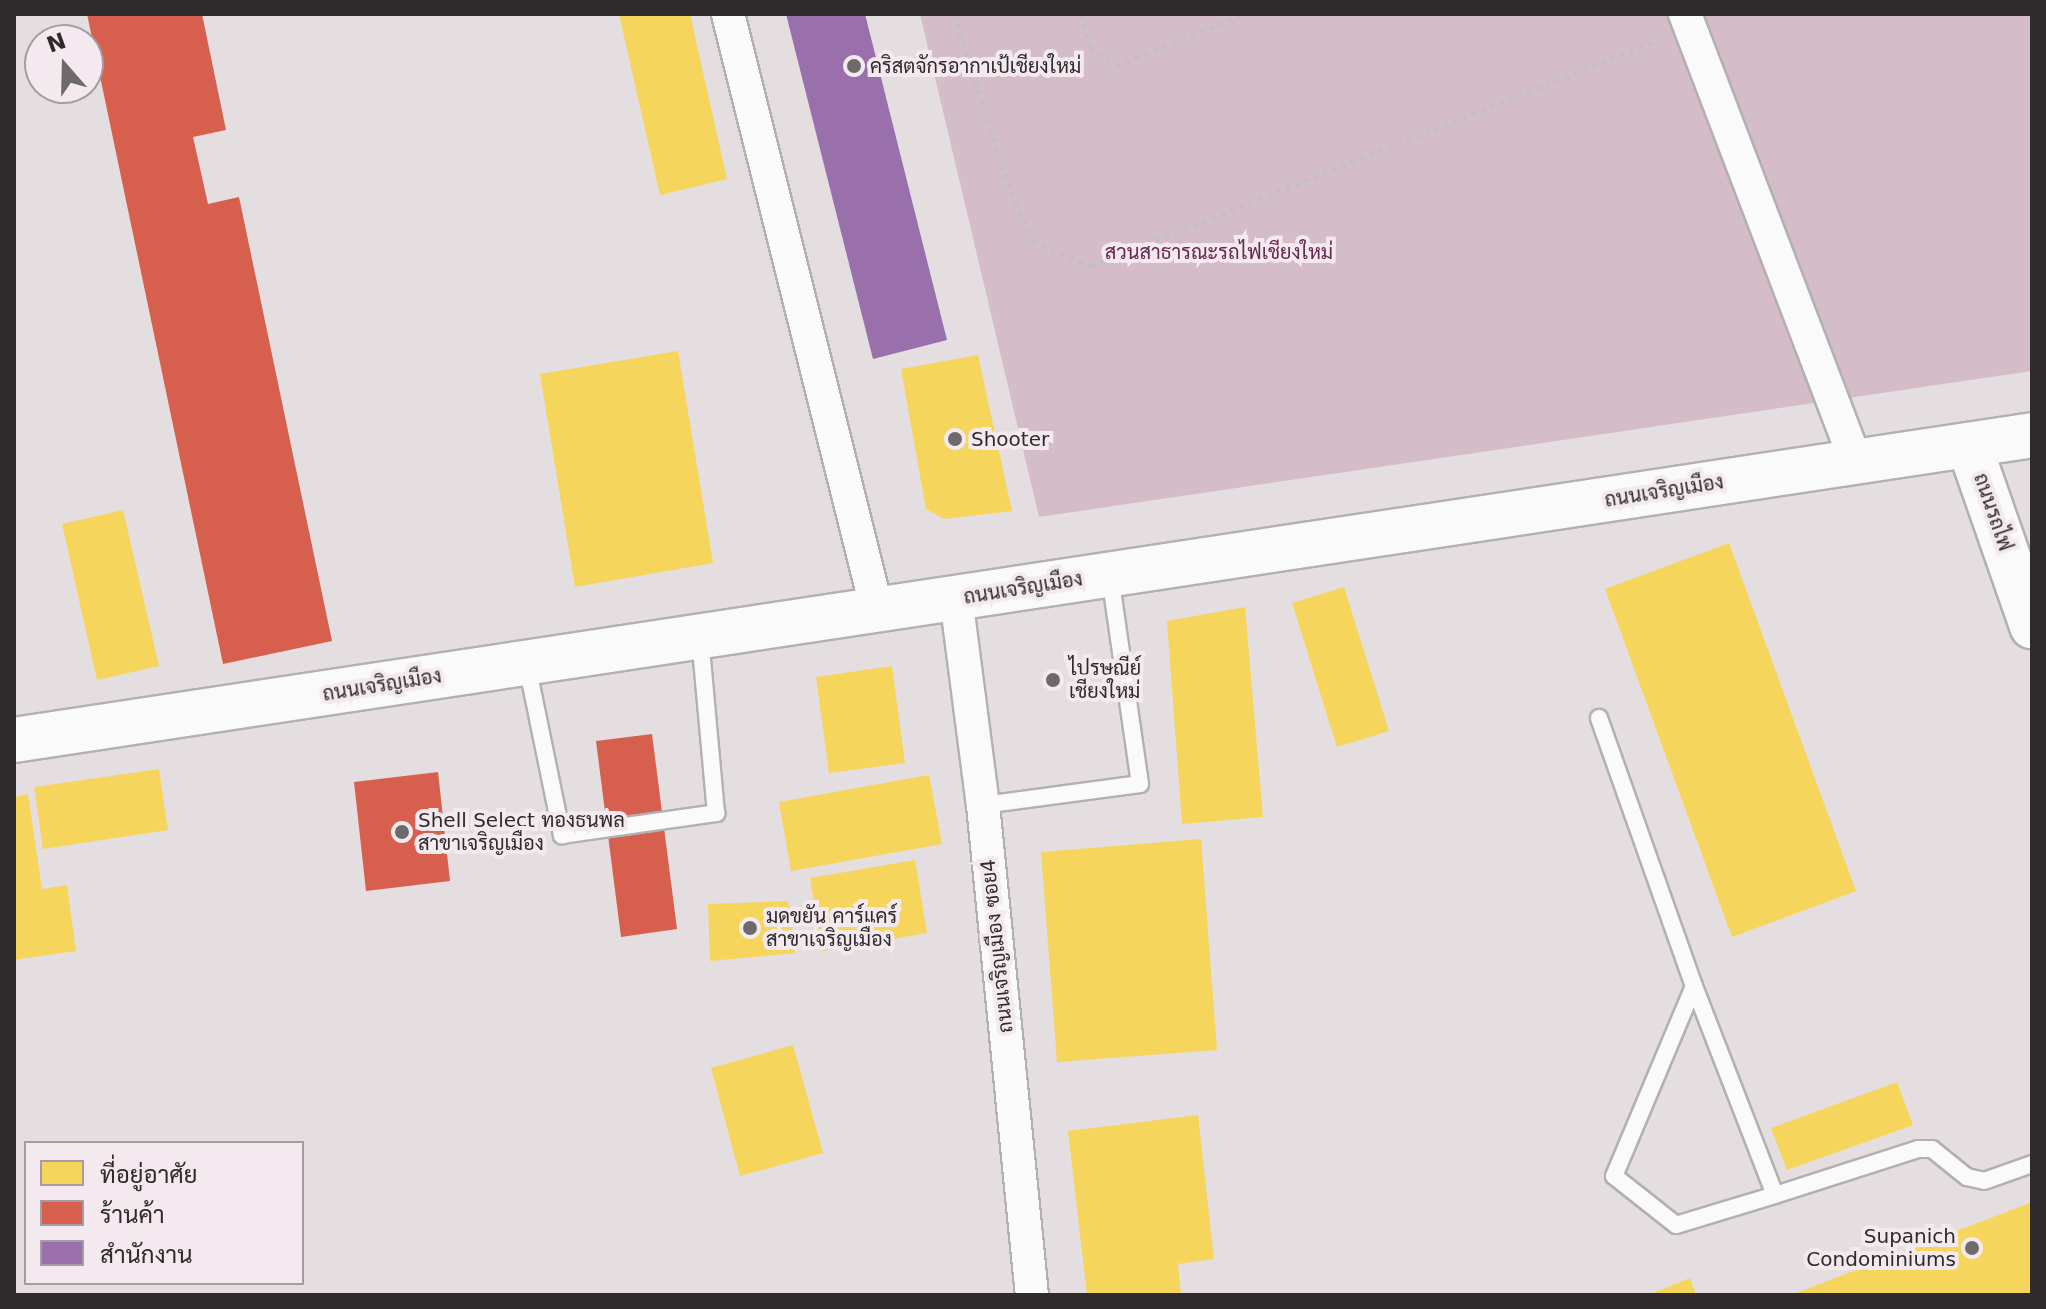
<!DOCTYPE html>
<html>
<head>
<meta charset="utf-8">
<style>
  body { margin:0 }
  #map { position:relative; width:2046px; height:1309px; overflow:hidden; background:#e4dee1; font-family:"DejaVu Sans",Sarabun,sans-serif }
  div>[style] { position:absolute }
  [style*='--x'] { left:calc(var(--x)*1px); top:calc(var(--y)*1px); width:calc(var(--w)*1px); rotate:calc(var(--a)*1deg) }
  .green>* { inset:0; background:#d4bcc8 }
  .homes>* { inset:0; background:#f6d55c }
  .shops>* { inset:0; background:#d6604d }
  .offices>* { inset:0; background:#9970ab }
  .path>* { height:5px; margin-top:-2.5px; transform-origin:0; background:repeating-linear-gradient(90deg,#c3c0c2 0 4px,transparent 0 10px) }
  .roads { filter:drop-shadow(2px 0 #b4b0b2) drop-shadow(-2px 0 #b4b0b2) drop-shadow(0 2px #b4b0b2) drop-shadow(0 -2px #b4b0b2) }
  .lane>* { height:16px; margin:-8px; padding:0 8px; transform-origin:8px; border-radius:8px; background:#fbfafa }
  .street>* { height:32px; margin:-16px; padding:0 16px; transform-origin:16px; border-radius:16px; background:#fbfafa }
  .secondary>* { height:44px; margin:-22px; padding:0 22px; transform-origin:22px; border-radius:22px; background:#fbfafa }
  .dots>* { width:22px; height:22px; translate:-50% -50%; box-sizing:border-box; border:4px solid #f3e9ee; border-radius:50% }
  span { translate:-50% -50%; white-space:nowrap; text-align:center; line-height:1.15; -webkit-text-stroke:8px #f3e9ee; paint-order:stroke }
  .poi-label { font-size:20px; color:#2f2b2d }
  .left { translate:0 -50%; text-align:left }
  .right { translate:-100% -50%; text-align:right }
  .park-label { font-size:20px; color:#69284f }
  .street-label { font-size:20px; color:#2f2b2d }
  .frame { position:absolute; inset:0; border:16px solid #2f2b2d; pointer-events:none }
  .legend { position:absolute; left:24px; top:1141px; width:280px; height:144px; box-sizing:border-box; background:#f3e9ee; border:2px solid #a59da1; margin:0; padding:10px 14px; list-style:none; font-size:24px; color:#2f2b2d }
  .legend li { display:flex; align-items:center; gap:16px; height:40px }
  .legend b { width:40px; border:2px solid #a59da1 }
  .north { position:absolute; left:24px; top:24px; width:80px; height:80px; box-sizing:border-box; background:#f3e9ee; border:2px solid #a59da1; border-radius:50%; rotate:340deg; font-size:22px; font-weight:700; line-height:32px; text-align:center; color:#2f2b2d }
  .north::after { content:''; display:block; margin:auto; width:28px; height:36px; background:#6e6a6c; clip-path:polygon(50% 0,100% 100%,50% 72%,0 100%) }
</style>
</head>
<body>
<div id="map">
  <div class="green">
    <i style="clip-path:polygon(920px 14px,2032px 14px,2032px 371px,1039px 517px)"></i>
  </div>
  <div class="homes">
    <i style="clip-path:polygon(619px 14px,690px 14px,727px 179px,660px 195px)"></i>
    <i style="clip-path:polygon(678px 351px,713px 563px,575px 587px,540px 374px)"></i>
    <i style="clip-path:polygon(978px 355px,1012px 511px,944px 519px,926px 509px,901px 369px)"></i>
    <i style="clip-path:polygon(123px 510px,159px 666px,97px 680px,62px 524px)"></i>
    <i style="clip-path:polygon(1729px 543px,1856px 891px,1732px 937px,1605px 589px)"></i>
    <i style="clip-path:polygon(1344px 587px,1389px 731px,1337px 747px,1292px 603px)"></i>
    <i style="clip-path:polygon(1245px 607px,1263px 817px,1182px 824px,1167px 621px)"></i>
    <i style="clip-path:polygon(892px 666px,905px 763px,829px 773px,816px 677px)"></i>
    <i style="clip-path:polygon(159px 769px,168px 830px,43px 849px,34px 787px)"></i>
    <i style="clip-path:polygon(929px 775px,942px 844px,791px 871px,779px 802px)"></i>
    <i style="clip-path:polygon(28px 794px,42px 889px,67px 885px,76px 951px,14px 960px,14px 797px)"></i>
    <i style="clip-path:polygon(1201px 839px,1217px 1050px,1057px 1062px,1041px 852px)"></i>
    <i style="clip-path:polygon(915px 860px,927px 933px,822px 951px,810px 878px)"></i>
    <i style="clip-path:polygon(788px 901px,795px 953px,710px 961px,708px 904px)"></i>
    <i style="clip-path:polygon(793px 1045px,823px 1153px,740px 1176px,711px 1068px)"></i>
    <i style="clip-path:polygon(1897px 1082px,1913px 1125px,1787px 1170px,1771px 1128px)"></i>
    <i style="clip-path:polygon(1198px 1115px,1214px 1259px,1178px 1264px,1181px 1295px,1087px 1295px,1068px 1131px)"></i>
    <i style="clip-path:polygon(2032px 1202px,2032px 1295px,1791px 1295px)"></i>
    <i style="clip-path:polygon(1690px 1278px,1696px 1295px,1648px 1295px)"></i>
  </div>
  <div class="shops">
    <i style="clip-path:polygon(87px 14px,202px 14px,226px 130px,193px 137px,208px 204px,239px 197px,332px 641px,223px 664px)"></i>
    <i style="clip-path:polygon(652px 734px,677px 929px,621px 937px,596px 741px)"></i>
    <i style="clip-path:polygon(438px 772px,450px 881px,366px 891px,354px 782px)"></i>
  </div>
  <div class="offices">
    <i style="clip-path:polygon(786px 14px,865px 14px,947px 340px,873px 359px)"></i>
  </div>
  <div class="path">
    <i style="--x:954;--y:14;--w:168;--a:72.6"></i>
    <i style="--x:1004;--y:174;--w:74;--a:66.9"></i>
    <i style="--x:1033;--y:242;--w:63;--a:22.5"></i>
    <i style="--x:1091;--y:266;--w:610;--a:-21.73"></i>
    <i style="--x:1081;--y:14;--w:35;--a:74"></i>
    <i style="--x:1091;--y:48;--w:32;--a:35"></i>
    <i style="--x:1117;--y:66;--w:137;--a:-22.3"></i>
  </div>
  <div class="roads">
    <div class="lane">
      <i style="--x:527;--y:665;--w:174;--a:78.4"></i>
      <i style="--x:562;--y:835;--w:156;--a:-8.1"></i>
      <i style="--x:716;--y:813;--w:176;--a:-95.2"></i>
      <i style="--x:1599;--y:718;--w:284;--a:70.5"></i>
      <i style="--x:983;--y:805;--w:158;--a:-7.6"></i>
      <i style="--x:1140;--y:784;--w:211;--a:-98.2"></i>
      <i style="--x:1775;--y:1195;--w:224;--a:-111.2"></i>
      <i style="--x:1694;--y:986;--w:206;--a:112.8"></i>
      <i style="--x:1614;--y:1176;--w:79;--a:38.3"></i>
      <i style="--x:1676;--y:1225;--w:103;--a:-16.9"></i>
      <i style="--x:1775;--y:1195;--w:150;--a:-17.8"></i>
      <i style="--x:1918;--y:1149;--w:14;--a:0"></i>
      <i style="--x:1932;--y:1149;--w:45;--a:38.7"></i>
      <i style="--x:1967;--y:1177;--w:17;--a:13"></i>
      <i style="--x:1984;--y:1181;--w:51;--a:-19.5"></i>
    </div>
    <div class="street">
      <i style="--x:728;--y:14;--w:614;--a:75.96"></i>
      <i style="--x:1685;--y:14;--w:480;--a:69.1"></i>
      <i style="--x:956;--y:598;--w:209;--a:82.6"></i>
      <i style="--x:983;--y:805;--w:492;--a:84.3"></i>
    </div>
    <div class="secondary">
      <i style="--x:1969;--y:445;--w:192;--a:70.8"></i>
      <i style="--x:14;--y:740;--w:2041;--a:-8.59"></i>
    </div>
  </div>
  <div class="dots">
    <i style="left:854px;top:66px;background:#6e6a6c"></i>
    <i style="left:955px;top:439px;background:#6e6a6c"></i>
    <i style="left:1053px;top:680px;background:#6e6a6c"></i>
    <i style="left:402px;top:832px;background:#6e6a6c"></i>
    <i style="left:750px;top:928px;background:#6e6a6c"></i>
    <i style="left:1972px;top:1248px;background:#6e6a6c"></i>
  </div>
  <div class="poi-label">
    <span class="left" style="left:870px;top:66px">คริสตจักรอากาเป้เชียงใหม่</span>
    <span class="left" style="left:971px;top:439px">Shooter</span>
    <span class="left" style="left:1069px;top:680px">ไปรษณีย์<br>เชียงใหม่</span>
    <span class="left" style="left:418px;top:832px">Shell Select ทองธนพล<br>สาขาเจริญเมือง</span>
    <span class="left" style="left:766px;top:928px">มดขยัน คาร์แคร์<br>สาขาเจริญเมือง</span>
    <span class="right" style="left:1956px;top:1248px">Supanich<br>Condominiums</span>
  </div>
  <div class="park-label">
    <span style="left:1219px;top:252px">สวนสาธารณะรถไฟเชียงใหม่</span>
  </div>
  <div class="street-label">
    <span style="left:1664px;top:491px;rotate:-9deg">ถนนเจริญเมือง</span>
    <span style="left:1993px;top:512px;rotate:71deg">ถนนรถไฟ</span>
    <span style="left:1023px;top:588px;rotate:-9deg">ถนนเจริญเมือง</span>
    <span style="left:382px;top:685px;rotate:-9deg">ถนนเจริญเมือง</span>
    <span style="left:997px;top:946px;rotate:-96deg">ถนนเจริญเมือง ซอย4</span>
  </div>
  <div class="frame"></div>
  <ul class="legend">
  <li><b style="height:22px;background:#f6d55c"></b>ที่อยู่อาศัย</li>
  <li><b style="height:22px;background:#d6604d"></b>ร้านค้า</li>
  <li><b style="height:22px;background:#9970ab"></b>สำนักงาน</li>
  </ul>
  <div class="north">N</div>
</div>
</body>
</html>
